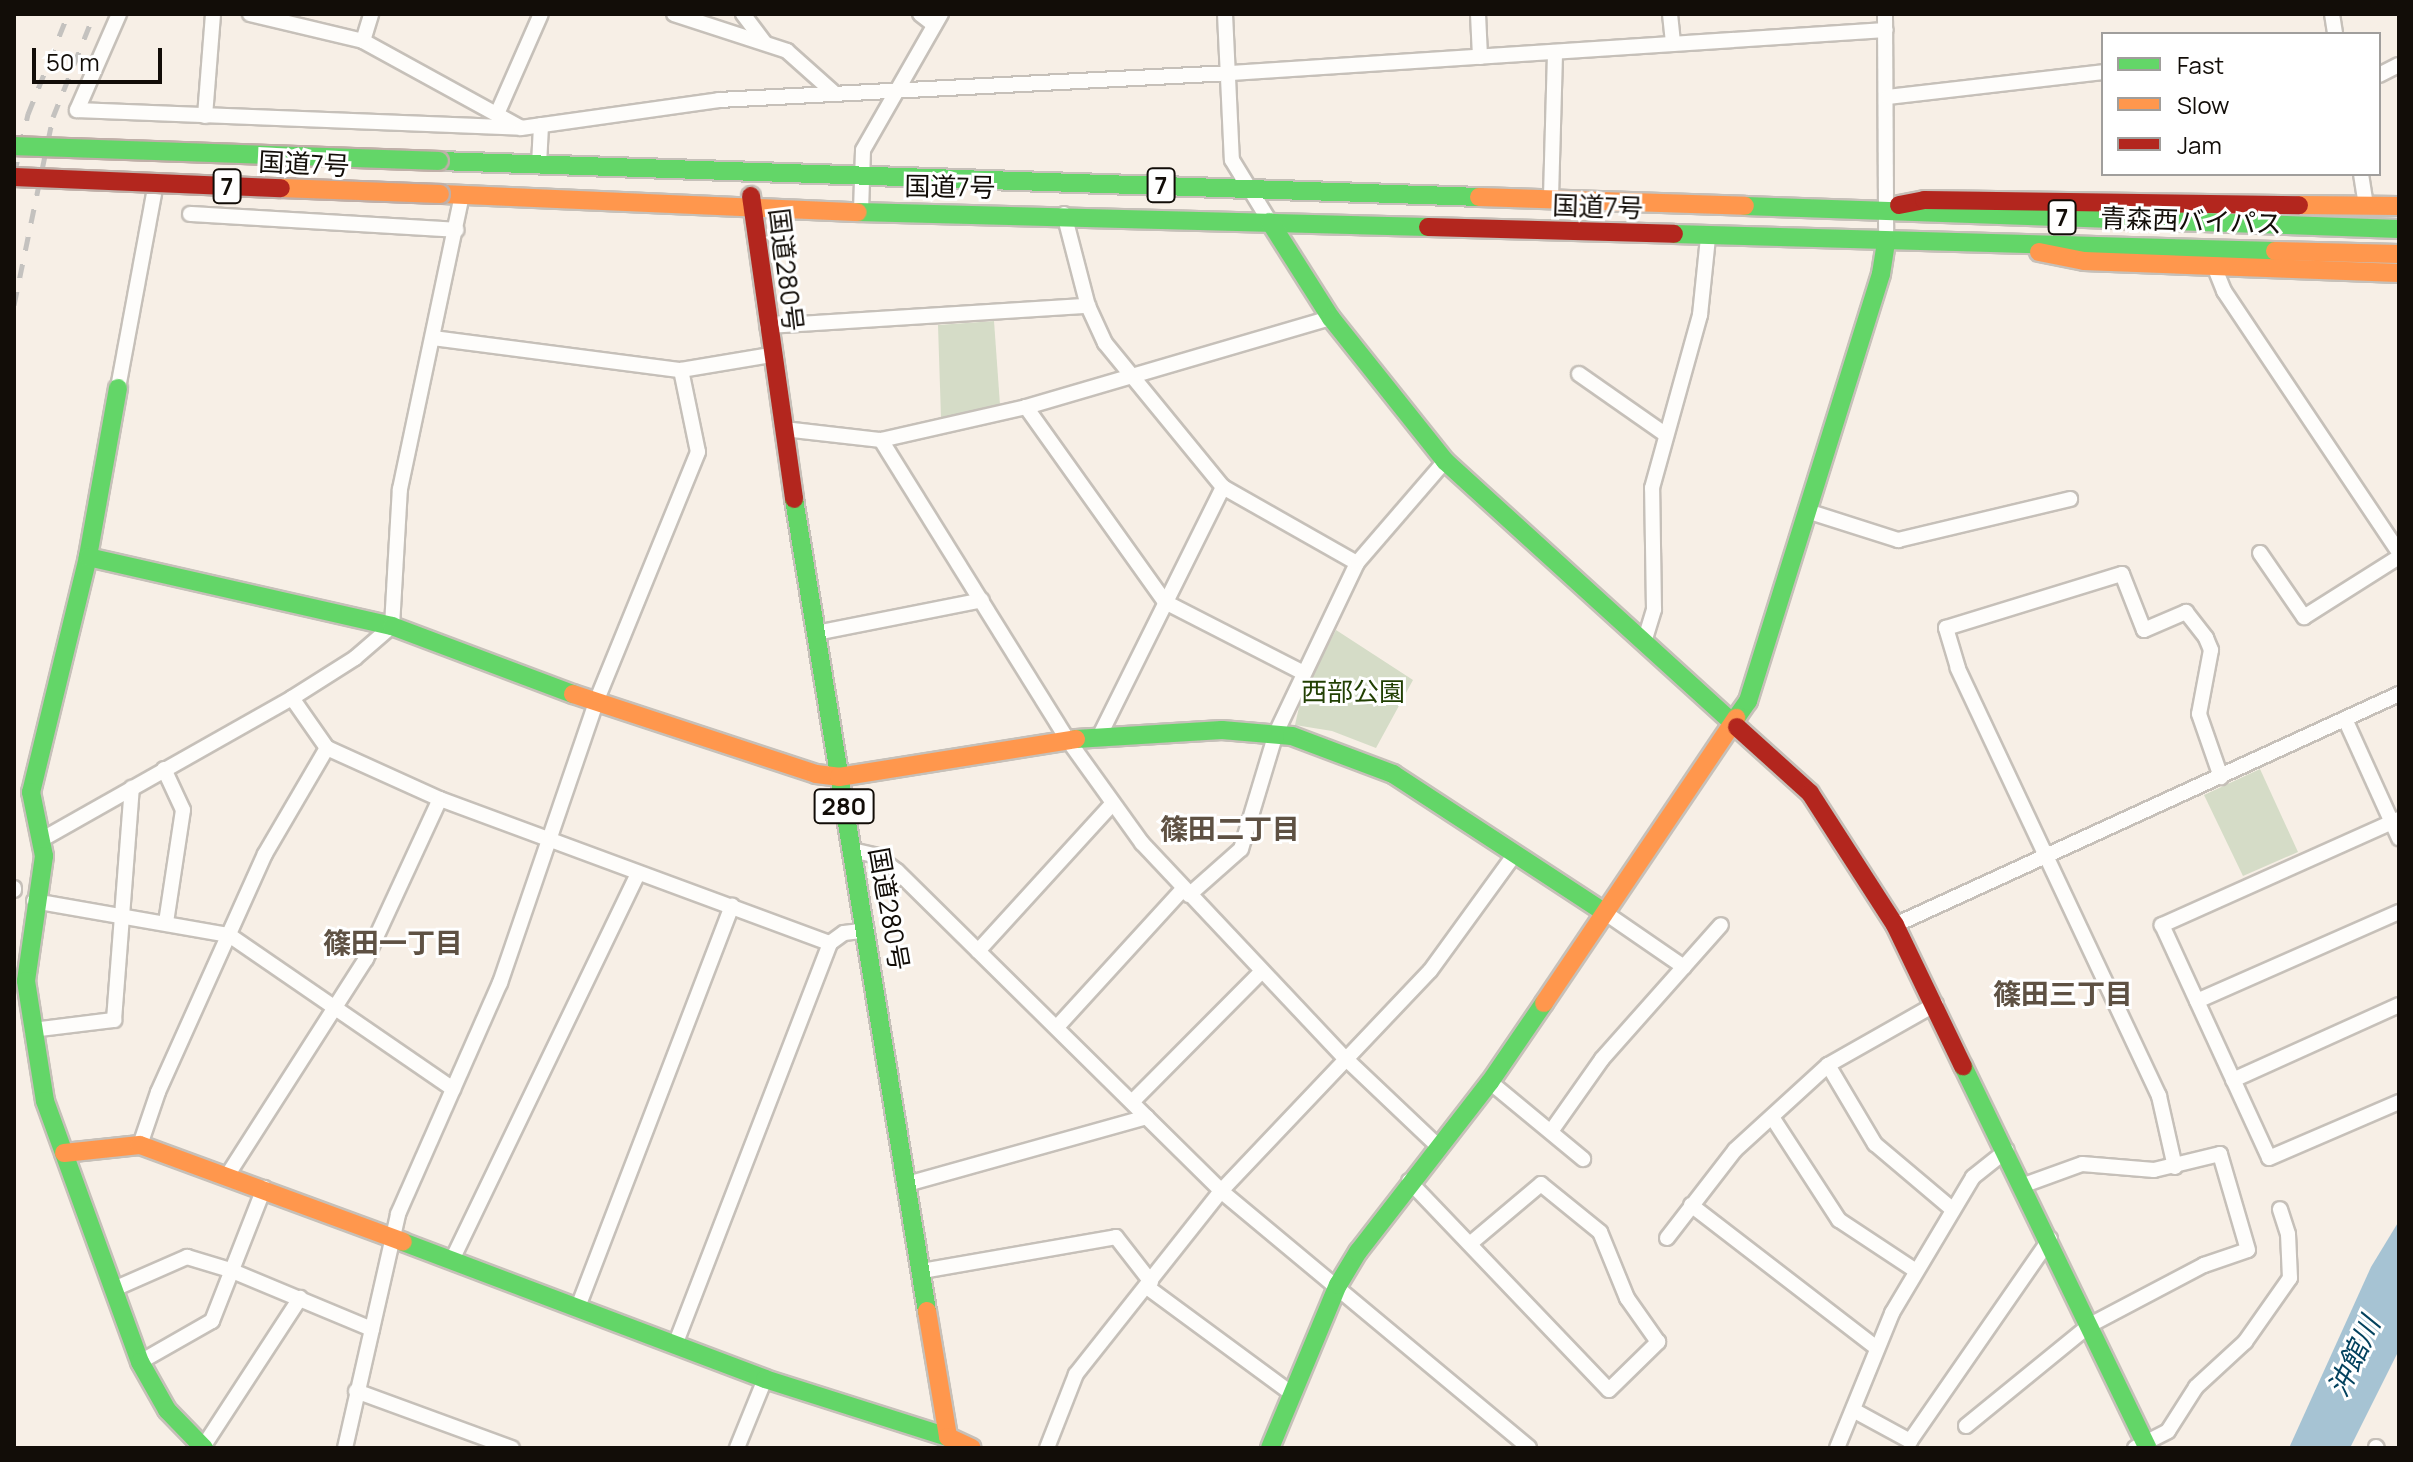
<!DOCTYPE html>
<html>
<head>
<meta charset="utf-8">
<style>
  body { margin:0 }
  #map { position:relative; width:2413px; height:1462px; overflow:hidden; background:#f7efe6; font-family:Manrope,"Noto Sans JP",sans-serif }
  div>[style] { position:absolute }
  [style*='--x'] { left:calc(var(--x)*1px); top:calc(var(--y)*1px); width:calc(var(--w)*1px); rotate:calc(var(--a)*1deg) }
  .green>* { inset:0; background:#d5dcc7 }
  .water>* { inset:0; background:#a6c3d3 }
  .roads { filter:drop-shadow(2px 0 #c6c0b9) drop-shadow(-2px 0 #c6c0b9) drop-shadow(0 2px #c6c0b9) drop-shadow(0 -2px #c6c0b9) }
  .street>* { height:14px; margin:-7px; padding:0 7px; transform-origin:7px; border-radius:7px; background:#fefdfb }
  .fast>* { height:18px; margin:-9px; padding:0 9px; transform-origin:9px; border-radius:9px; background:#63d668 }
  .slow>* { height:18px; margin:-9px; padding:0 9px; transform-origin:9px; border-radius:9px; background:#ff974d }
  .jam>* { height:18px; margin:-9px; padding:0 9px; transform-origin:9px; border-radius:9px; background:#b3261e }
  .rail>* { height:5px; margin-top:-2.5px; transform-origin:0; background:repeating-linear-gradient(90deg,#c4c2bf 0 14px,transparent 0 28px) }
  .bridges { filter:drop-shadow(2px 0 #bfafa8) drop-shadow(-2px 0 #bfafa8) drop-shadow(0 2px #bfafa8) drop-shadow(0 -2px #bfafa8) }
  .fast-bridge>* { height:18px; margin:-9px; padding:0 9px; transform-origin:9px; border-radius:9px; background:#63d668 }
  .slow-bridge>* { height:18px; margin:-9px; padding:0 9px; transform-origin:9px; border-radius:9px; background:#ff974d }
  .jam-bridge>* { height:18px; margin:-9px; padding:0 9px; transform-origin:9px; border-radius:9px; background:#b3261e }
  span { translate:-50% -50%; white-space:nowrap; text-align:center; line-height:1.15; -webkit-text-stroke:6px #fff; paint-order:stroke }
  .shield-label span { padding:2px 6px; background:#fff; border:2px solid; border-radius:6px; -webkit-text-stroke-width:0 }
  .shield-label { font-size:24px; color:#120d08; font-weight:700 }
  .street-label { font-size:26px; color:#120d08 }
  .park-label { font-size:26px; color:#224003 }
  .neighbourhood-label { font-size:28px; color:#5e5143; font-weight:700 }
  .water-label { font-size:28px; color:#04425e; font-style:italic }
  .frame { position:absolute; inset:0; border:16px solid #120d08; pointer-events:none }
  .legend { position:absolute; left:2101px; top:32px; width:280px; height:144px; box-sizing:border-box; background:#fff; border:2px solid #a09e9c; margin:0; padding:10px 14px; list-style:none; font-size:24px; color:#120d08 }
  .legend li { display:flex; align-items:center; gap:16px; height:40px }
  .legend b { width:40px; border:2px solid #a09e9c }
  .scale { position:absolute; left:32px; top:48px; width:130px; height:36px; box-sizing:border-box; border:4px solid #120d08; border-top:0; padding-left:10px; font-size:24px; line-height:28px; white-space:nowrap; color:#120d08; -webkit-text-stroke:6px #fff; paint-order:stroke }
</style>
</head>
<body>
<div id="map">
  <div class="green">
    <i style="clip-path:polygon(994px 321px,1000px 405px,941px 418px,938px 325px)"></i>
    <i style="clip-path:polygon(1336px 630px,1413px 680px,1376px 748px,1332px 731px,1295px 725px,1301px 698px)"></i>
    <i style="clip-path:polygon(2260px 769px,2298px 852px,2243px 876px,2204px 795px)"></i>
  </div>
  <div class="water">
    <i style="clip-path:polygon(2399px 1221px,2399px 1350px,2350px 1448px,2289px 1448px,2371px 1267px)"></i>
  </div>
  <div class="roads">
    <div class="street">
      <i style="--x:119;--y:14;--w:105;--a:113.6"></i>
      <i style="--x:77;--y:110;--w:444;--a:2.3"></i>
      <i style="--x:250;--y:14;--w:116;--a:13.4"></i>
      <i style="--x:363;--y:41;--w:180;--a:28.8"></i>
      <i style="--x:521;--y:128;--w:200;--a:-8"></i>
      <i style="--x:719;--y:100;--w:513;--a:-3.02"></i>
      <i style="--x:1231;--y:73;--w:656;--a:-3.76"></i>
      <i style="--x:674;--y:14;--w:119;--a:18.1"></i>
      <i style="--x:787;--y:51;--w:62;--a:41.7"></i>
      <i style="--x:743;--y:14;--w:35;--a:53"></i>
      <i style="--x:920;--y:14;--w:18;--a:38"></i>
      <i style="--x:1225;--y:14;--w:146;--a:87.3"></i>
      <i style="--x:1232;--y:160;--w:73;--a:58.5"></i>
      <i style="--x:1478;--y:14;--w:43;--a:87.3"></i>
      <i style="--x:1670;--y:14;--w:30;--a:84"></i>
      <i style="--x:1885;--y:14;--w:228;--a:89.7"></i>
      <i style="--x:2332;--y:14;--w:20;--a:81"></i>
      <i style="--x:363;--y:41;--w:28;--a:-73"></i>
      <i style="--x:2379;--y:75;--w:22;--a:-27"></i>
      <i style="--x:1888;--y:97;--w:216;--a:-6.6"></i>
      <i style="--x:497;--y:114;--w:109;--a:-66.3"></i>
      <i style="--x:205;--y:116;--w:102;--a:-85.5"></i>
      <i style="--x:539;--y:165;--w:40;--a:-87.1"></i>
      <i style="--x:2361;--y:174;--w:31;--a:81"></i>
      <i style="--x:1551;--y:197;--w:145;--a:-88.4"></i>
      <i style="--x:861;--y:211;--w:61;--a:-88.1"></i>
      <i style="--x:863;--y:150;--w:157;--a:-60.2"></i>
      <i style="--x:190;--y:214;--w:267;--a:3.4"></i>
      <i style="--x:1064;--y:214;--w:95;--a:75.4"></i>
      <i style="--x:1088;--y:306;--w:41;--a:65.3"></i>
      <i style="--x:1105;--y:343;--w:186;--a:50.7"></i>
      <i style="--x:1223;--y:487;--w:154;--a:29.6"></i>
      <i style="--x:2214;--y:266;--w:27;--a:68"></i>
      <i style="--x:2224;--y:291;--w:314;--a:56.2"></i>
      <i style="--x:767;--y:326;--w:322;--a:-3.6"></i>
      <i style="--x:433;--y:338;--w:250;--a:7.4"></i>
      <i style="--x:681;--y:370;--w:91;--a:-9.5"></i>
      <i style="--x:1579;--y:374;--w:106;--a:35"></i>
      <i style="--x:118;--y:388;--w:209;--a:-79.5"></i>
      <i style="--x:1026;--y:407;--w:239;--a:54.5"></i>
      <i style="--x:1165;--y:602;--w:156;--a:27.1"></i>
      <i style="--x:784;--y:429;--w:98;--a:6.5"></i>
      <i style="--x:881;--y:440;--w:149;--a:-12.8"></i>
      <i style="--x:1026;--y:407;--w:318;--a:-16.3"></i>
      <i style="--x:881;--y:440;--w:354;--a:58.1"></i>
      <i style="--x:1068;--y:740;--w:127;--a:54.3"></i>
      <i style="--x:1142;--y:843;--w:294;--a:46.7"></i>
      <i style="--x:1344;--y:1057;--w:132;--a:43.5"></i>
      <i style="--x:1807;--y:511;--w:96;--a:17.7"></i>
      <i style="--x:1898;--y:540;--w:177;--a:-13.4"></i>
      <i style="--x:2260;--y:553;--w:78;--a:55.5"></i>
      <i style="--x:2304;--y:617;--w:112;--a:-32.3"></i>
      <i style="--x:816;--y:633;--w:169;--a:-11.2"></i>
      <i style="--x:1645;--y:639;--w:31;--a:-73"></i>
      <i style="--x:1654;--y:609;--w:121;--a:-90.9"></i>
      <i style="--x:1652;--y:488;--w:180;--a:-74.5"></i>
      <i style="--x:1700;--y:315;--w:78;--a:-84.1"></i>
      <i style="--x:292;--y:698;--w:61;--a:55"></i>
      <i style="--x:327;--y:748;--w:124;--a:24.3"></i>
      <i style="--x:440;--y:799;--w:416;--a:20.3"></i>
      <i style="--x:2345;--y:719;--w:131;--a:65.6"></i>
      <i style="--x:1100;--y:735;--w:277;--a:-63.6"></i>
      <i style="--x:164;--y:769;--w:45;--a:65.1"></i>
      <i style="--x:183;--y:810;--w:114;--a:98.6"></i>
      <i style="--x:2399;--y:819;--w:260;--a:155.9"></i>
      <i style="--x:2162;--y:925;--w:256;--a:65.3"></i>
      <i style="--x:2269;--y:1158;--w:142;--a:-23.3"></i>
      <i style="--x:41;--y:840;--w:288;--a:-29.5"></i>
      <i style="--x:292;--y:698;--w:75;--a:-32.4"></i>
      <i style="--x:355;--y:658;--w:49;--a:-40.9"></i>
      <i style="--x:392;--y:626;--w:137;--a:-86.7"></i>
      <i style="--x:400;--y:489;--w:300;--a:-78.1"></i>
      <i style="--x:852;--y:850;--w:26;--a:13"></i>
      <i style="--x:877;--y:856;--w:25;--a:37"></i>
      <i style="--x:897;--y:871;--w:455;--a:44.6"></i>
      <i style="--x:1221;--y:1191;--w:401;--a:39.8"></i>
      <i style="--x:14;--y:888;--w:2;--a:90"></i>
      <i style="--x:1189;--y:895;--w:69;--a:-41.5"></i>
      <i style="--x:1241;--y:849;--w:121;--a:-73.2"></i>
      <i style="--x:1276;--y:733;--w:188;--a:-64.5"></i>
      <i style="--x:1357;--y:563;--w:135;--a:-49.2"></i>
      <i style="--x:34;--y:901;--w:198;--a:9.9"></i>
      <i style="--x:229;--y:935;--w:272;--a:34.5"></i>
      <i style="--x:1604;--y:912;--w:97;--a:34.5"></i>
      <i style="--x:1895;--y:925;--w:554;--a:-24.62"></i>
      <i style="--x:978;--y:951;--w:199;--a:-47.6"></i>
      <i style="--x:2197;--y:1001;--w:221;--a:-23.8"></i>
      <i style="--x:1057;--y:1027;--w:187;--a:-47.6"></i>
      <i style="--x:32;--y:1030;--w:83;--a:-7"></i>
      <i style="--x:114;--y:1020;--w:233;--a:-85.6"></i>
      <i style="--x:1828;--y:1065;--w:92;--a:59.3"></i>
      <i style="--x:1875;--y:1144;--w:101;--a:40.2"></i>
      <i style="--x:2233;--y:1080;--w:182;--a:-24.3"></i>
      <i style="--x:1490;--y:1082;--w:121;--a:39.6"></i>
      <i style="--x:1132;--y:1102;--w:183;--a:-45.2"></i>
      <i style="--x:1772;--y:1117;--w:123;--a:57"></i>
      <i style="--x:1839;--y:1220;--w:92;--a:33.5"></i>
      <i style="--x:1552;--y:1130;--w:87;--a:-54.8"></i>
      <i style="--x:1602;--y:1059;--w:179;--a:-48.4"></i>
      <i style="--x:140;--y:1145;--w:56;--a:-71.2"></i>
      <i style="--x:158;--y:1092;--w:261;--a:-65.8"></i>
      <i style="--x:265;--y:854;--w:123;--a:-59.7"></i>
      <i style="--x:2175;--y:1167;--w:73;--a:-102.7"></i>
      <i style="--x:2159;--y:1096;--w:473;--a:-115.2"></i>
      <i style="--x:1958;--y:668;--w:42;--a:-106.7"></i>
      <i style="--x:1946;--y:628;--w:184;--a:-17.1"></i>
      <i style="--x:2122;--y:574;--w:60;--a:68.6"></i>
      <i style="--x:2144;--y:630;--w:46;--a:-23.2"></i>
      <i style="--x:2186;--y:612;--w:33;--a:52"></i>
      <i style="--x:2206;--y:638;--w:13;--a:67"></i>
      <i style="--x:2211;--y:650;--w:65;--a:100.6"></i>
      <i style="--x:2199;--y:714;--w:67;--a:70.8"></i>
      <i style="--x:227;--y:1176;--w:258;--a:-57.4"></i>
      <i style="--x:366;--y:959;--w:176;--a:-65.2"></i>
      <i style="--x:1409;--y:1181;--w:289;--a:46.3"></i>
      <i style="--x:1609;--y:1390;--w:69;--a:-44.4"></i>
      <i style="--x:1658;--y:1342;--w:54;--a:-125.2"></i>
      <i style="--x:1627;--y:1298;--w:71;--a:-112.2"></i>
      <i style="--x:1600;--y:1232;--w:76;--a:-140.9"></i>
      <i style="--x:1541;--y:1184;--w:92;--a:139.9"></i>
      <i style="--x:907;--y:1184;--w:249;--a:-15.6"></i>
      <i style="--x:1691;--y:1205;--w:231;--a:37.6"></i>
      <i style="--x:1667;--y:1238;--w:111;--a:-52.3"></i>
      <i style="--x:1735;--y:1150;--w:126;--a:-42.4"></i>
      <i style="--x:1828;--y:1065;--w:124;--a:-29.5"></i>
      <i style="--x:452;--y:1260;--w:429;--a:-64.3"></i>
      <i style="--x:922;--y:1271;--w:197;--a:-9.9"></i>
      <i style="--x:1116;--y:1237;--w:57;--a:52.1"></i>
      <i style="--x:1147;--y:1287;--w:179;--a:36.4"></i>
      <i style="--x:114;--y:1289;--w:80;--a:-23.7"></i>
      <i style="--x:187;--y:1257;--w:45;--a:16.8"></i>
      <i style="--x:230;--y:1270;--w:154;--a:22.6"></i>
      <i style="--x:578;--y:1307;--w:430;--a:-69"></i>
      <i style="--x:675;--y:1345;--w:431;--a:-68.9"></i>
      <i style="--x:830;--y:943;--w:17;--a:-36"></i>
      <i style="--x:844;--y:933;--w:23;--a:-7"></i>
      <i style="--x:140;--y:1362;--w:83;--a:-29.7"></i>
      <i style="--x:212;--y:1321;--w:143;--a:-68.6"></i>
      <i style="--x:356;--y:1391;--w:166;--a:20.1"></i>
      <i style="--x:1855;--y:1411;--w:63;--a:28.6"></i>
      <i style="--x:1910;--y:1441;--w:246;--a:-55.3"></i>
      <i style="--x:1966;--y:1426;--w:160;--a:-39.2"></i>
      <i style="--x:2090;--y:1325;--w:129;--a:-27.8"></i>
      <i style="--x:2204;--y:1265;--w:46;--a:-18.8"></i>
      <i style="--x:2248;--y:1250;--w:100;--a:-106.3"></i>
      <i style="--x:2220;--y:1154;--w:68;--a:166.4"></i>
      <i style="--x:2154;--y:1170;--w:72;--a:-175.2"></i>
      <i style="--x:2082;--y:1164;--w:62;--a:160.1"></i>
      <i style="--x:203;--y:1447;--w:178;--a:-56.9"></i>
      <i style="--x:2376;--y:1447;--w:1;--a:45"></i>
      <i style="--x:345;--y:1448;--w:240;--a:-77.2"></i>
      <i style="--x:398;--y:1214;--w:253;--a:-66.2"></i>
      <i style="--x:500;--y:983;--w:297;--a:-71.1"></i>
      <i style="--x:596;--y:702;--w:270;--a:-67.8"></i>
      <i style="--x:698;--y:452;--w:84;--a:-101.7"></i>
      <i style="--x:737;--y:1448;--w:74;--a:-67.9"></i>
      <i style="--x:1047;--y:1448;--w:79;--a:-68.6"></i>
      <i style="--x:1076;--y:1374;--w:233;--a:-51.6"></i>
      <i style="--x:1221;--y:1191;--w:303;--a:-46.5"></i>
      <i style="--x:1430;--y:971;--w:145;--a:-54"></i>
      <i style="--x:1837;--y:1448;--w:146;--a:-67.8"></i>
      <i style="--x:1892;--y:1313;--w:158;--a:-59.2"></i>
      <i style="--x:1973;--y:1177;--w:43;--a:-38.5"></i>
      <i style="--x:2135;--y:1448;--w:37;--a:-27"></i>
      <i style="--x:2168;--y:1431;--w:52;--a:-57.5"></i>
      <i style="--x:2196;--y:1387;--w:67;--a:-42.6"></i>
      <i style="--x:2245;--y:1342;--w:78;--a:-54.9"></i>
      <i style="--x:2290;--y:1278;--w:44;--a:-92.6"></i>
      <i style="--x:2288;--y:1234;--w:26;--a:-108"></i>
    </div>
    <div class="fast">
      <i style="--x:439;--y:161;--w:1041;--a:1.98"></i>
      <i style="--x:1745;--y:206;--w:654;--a:2.01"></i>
      <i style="--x:858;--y:212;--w:570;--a:1.51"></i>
      <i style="--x:1270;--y:222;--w:114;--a:57.6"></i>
      <i style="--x:1331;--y:318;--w:183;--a:51.4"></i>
      <i style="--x:1445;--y:461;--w:395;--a:42.3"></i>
      <i style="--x:1674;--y:234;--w:601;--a:1.62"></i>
      <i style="--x:118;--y:388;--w:172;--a:100.1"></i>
      <i style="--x:88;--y:557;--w:242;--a:103.6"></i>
      <i style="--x:31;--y:792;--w:65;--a:78.5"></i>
      <i style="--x:44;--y:856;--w:126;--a:98.2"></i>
      <i style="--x:26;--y:981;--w:121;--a:81"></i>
      <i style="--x:45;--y:1101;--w:278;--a:70"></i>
      <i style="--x:140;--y:1362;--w:55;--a:60.6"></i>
      <i style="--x:167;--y:1410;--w:53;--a:45.8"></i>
      <i style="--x:794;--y:499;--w:823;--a:80.7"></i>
      <i style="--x:88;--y:557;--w:312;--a:12.8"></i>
      <i style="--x:392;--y:626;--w:193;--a:20.6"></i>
      <i style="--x:1736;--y:718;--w:21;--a:-55"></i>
      <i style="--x:1748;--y:701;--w:447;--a:-72.7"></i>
      <i style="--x:1881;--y:274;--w:32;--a:-81"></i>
      <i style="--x:1076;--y:739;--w:146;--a:-3.5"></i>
      <i style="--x:1222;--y:730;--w:70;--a:4.9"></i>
      <i style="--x:1292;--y:736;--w:108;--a:20.6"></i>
      <i style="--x:1393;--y:774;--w:252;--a:33.2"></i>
      <i style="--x:1963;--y:1066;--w:424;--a:64.2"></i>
      <i style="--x:403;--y:1242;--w:387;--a:20.7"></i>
      <i style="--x:765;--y:1379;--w:192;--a:17.6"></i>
      <i style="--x:1270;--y:1448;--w:177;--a:-67.4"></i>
      <i style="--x:1338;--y:1285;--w:39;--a:-59"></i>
      <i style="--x:1358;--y:1252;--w:215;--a:-52.2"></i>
      <i style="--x:1490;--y:1082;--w:96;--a:-55.6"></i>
    </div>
    <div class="slow">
      <i style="--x:440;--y:194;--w:418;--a:2.5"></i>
      <i style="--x:1479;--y:197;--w:266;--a:1.9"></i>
      <i style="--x:2299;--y:205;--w:100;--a:0.6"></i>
      <i style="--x:2275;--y:251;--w:124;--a:1.4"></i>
      <i style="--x:2039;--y:252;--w:46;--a:11.3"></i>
      <i style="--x:2084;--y:261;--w:315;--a:2.2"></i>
      <i style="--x:573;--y:694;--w:256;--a:18.2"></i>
      <i style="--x:816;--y:774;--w:23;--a:7"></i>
      <i style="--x:839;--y:777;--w:240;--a:-9.1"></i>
      <i style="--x:1544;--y:1003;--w:344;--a:-56"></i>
      <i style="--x:64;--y:1153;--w:76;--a:-6"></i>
      <i style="--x:140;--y:1145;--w:280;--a:20.2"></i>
      <i style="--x:927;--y:1311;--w:128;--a:80.5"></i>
      <i style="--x:948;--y:1437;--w:26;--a:25"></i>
    </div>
    <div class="jam">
      <i style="--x:751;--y:196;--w:306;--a:81.9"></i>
      <i style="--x:1899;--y:205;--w:25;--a:-11"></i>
      <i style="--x:1924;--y:200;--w:375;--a:0.8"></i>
      <i style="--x:1428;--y:227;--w:246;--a:1.6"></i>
      <i style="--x:1737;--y:727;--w:98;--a:42.1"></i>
      <i style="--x:1810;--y:793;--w:157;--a:57.2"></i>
      <i style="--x:1895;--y:925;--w:157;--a:64.3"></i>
    </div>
  </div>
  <div class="rail">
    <i style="--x:14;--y:175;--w:63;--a:-77.1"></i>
    <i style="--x:28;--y:114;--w:108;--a:-68.2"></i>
    <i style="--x:14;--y:305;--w:192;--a:-78.3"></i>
    <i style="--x:53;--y:117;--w:111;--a:-68.3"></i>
  </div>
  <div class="bridges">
    <div class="fast-bridge">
      <i style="--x:14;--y:146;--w:425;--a:2"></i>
    </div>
    <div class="slow-bridge">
      <i style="--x:281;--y:188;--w:159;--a:2.2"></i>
    </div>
    <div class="jam-bridge">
      <i style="--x:14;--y:177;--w:267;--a:2.4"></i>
    </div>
  </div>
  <div class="shield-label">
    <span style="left:1161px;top:185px">7</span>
    <span style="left:227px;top:186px">7</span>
    <span style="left:2062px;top:217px">7</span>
    <span style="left:844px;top:806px">280</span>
  </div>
  <div class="street-label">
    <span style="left:304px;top:164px;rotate:3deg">国道7号</span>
    <span style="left:950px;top:187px;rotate:1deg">国道7号</span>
    <span style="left:1598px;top:207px;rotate:2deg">国道7号</span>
    <span style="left:2191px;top:221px;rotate:2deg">青森西バイパス</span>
    <span style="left:786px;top:270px;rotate:83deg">国道280号</span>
    <span style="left:889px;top:909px;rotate:80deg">国道280号</span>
  </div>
  <div class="park-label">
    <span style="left:1353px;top:692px">西部公園</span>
  </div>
  <div class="neighbourhood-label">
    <span style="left:1230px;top:828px">篠田二丁目</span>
    <span style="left:393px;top:942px">篠田一丁目</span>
    <span style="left:2063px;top:993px">篠田三丁目</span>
  </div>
  <div class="water-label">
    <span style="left:2353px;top:1356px;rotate:-65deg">沖館川</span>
  </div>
  <div class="frame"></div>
  <ul class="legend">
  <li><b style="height:10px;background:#63d668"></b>Fast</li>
  <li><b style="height:10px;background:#ff974d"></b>Slow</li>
  <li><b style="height:10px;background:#b3261e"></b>Jam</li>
  </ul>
  <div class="scale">50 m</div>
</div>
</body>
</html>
